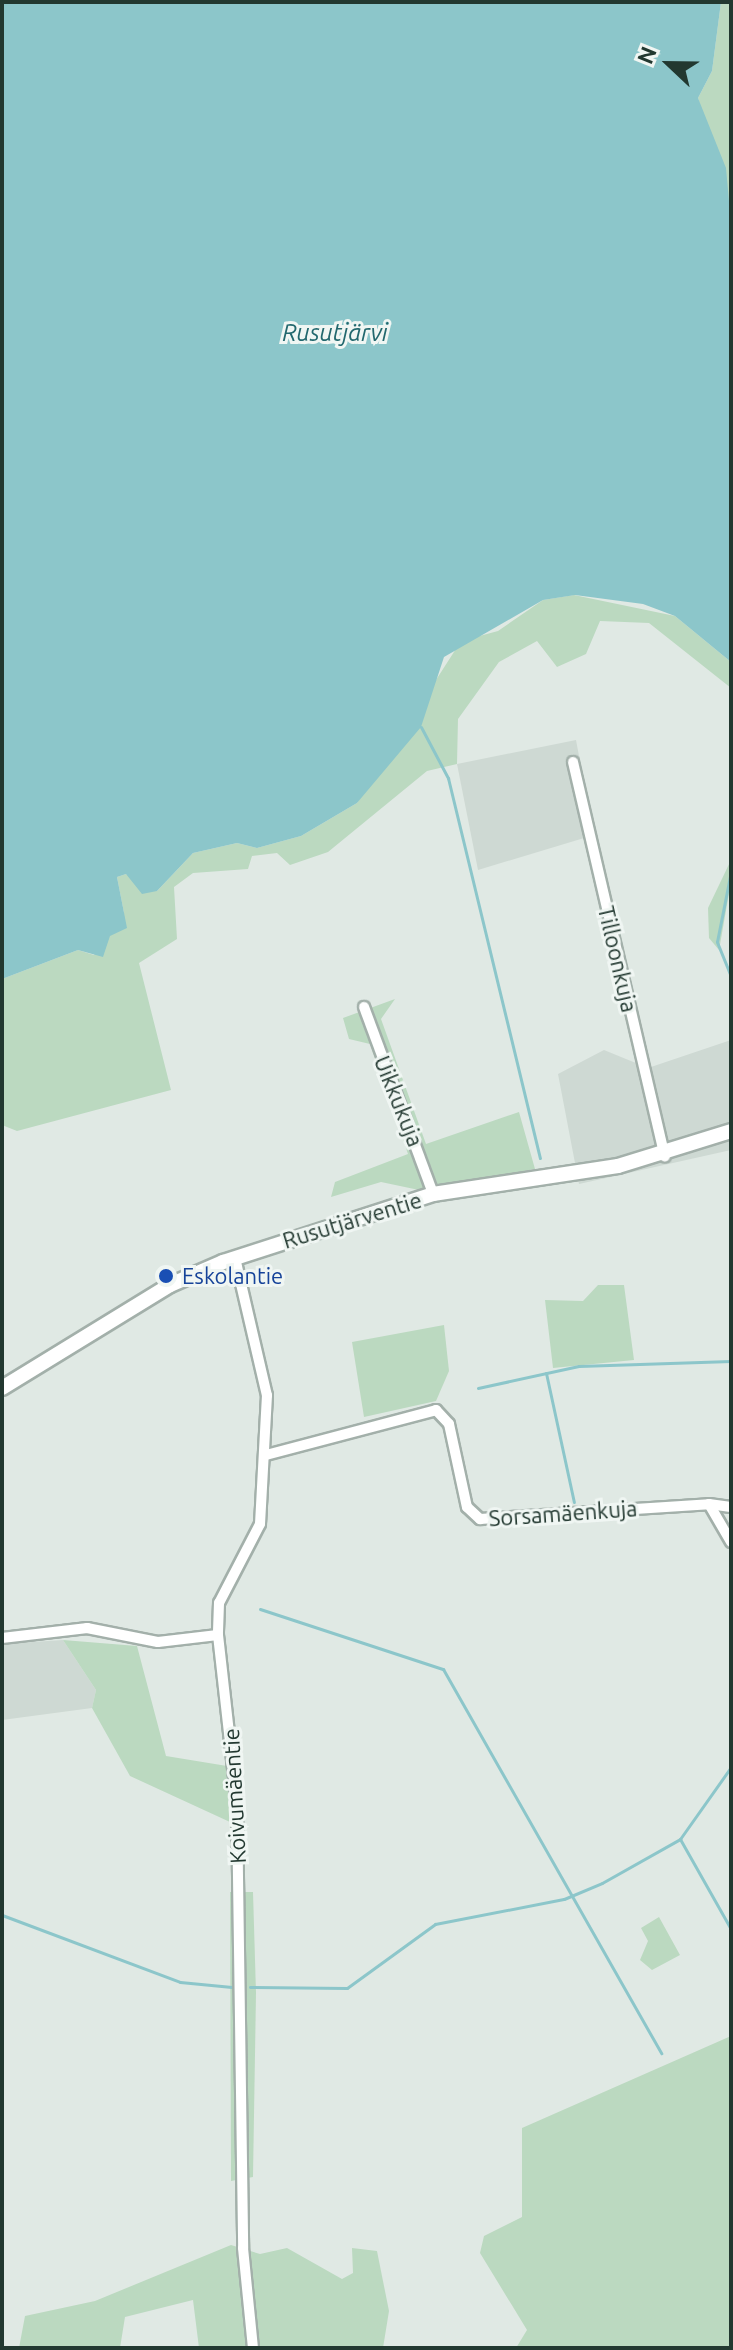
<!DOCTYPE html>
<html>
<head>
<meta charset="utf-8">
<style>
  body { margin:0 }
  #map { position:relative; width:733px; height:2350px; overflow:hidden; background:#e0e9e4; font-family:Ubuntu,sans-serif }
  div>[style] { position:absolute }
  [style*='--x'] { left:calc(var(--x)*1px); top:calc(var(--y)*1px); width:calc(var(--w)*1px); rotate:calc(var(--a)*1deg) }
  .built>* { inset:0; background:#ced9d3 }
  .green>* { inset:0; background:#bbd9c0 }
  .water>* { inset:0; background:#8cc6ca }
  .stream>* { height:3px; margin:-1.5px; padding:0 1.5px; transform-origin:1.5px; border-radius:1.5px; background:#8cc6ca }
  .roads { filter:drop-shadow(2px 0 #a3b0aa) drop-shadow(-2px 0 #a3b0aa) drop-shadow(0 2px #a3b0aa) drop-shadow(0 -2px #a3b0aa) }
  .street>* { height:10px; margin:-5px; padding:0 5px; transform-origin:5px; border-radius:5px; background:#fff }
  .secondary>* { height:14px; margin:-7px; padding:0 7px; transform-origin:7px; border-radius:7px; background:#fff }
  .dots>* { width:22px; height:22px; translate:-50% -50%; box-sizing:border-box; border:4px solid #f0f6f3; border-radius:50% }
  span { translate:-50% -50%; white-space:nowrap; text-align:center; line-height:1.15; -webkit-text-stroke:6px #f0f6f3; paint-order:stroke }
  .street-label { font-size:22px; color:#223830 }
  .transit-label { font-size:22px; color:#164399 }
  .left { translate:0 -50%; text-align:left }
  .water-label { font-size:24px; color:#22686e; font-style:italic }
  .frame { position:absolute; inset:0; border:4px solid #223830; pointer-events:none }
  .north { position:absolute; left:629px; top:24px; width:80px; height:80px; -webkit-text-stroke:6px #f0f6f3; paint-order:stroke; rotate:292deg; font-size:22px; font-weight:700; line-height:32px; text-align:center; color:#223830 }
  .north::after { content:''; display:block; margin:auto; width:28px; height:36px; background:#223830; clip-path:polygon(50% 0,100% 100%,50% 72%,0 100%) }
</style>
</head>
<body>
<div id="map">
  <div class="built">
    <i style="clip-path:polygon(576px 740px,594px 835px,478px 870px,457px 764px)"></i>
    <i style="clip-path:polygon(731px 1040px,731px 1150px,579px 1184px,558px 1074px,604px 1050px,648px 1068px)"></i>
    <i style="clip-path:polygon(63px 1640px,96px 1690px,92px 1708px,2px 1720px,2px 1644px)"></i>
  </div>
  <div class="green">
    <i style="clip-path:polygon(721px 2px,731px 2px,731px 223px,698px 98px,712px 71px)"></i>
    <i style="clip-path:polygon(574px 595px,675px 616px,731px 662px,731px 688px,649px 623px,600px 621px,586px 654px,557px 667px,537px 641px,499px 662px,458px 719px,457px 764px,427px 771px,328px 852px,290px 865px,277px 853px,252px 856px,248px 869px,193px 873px,174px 887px,177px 939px,139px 963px,171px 1090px,17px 1131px,2px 1125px,2px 979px,78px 950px,94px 955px,124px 913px,117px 877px,126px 874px,157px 891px,193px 853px,237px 843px,257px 848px,301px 836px,357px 803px,461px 641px,498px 631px,543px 600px)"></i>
    <i style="clip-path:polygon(731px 860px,731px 882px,719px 950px,709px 938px,708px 908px)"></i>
    <i style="clip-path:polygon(395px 999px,381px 1019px,426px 1144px,519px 1112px,535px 1169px,419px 1190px,381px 1182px,331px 1197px,335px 1182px,408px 1154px,370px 1044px,349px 1039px,343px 1018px)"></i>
    <i style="clip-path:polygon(598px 1285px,624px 1285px,634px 1360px,553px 1368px,545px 1300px,583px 1301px)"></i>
    <i style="clip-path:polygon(444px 1325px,449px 1371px,436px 1401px,364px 1417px,352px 1342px)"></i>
    <i style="clip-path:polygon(63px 1640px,137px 1646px,166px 1756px,227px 1766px,230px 1822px,130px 1776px,92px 1708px,96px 1690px)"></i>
    <i style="clip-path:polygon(230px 1892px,253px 1892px,256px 1993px,253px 2177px,231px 2181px)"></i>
    <i style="clip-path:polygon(659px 1917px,680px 1955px,652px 1970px,640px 1960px,648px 1941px,641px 1928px)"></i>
    <i style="clip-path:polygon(731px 2036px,731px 2348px,516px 2348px,527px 2330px,480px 2253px,484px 2236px,522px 2217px,522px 2128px)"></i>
    <i style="clip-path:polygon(231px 2245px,260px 2254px,287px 2248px,342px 2279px,353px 2273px,352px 2248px,377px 2251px,389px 2311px,383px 2348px,199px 2348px,193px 2300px,125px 2317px,120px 2348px,19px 2348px,25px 2316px,95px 2301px)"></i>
  </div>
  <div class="water">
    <i style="clip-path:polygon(2px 2px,721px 2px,712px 71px,698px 98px,726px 168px,731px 223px,731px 662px,675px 616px,643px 604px,575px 595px,543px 600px,444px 657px,421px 727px,357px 803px,301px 836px,257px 848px,237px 843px,193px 853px,157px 891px,142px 894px,126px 874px,117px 877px,127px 928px,110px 936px,103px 957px,78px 950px,2px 979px)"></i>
  </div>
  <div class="stream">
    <i style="--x:421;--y:727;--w:58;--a:62.1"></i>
    <i style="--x:448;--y:778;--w:391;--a:76.4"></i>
    <i style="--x:731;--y:871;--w:72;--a:101.2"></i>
    <i style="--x:717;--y:942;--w:37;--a:68"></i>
    <i style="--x:546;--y:1373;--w:132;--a:77.8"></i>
    <i style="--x:478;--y:1388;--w:103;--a:-12.3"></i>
    <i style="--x:579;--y:1366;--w:152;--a:-1.9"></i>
    <i style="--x:260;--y:1609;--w:193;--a:18.2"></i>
    <i style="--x:443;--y:1669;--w:442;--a:60.4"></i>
    <i style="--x:680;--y:1839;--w:103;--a:60.5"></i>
    <i style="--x:2;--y:1915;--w:190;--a:20.6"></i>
    <i style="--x:180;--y:1982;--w:52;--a:5.5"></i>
    <i style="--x:250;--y:1987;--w:97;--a:0.6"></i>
    <i style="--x:347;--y:1988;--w:109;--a:-36"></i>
    <i style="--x:435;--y:1924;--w:131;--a:-11"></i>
    <i style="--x:564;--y:1899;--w:41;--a:-22.8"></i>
    <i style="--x:602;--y:1883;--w:90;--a:-29.4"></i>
    <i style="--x:680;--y:1839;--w:88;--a:-54.7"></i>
  </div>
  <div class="roads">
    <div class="street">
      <i style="--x:573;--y:762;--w:405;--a:76.9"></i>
      <i style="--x:364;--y:1007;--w:199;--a:69.7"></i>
      <i style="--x:235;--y:1258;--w:141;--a:76.9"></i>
      <i style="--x:267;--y:1395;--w:129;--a:93.1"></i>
      <i style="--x:260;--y:1524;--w:89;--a:117.4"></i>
      <i style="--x:219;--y:1603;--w:32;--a:92"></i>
      <i style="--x:218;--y:1635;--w:171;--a:83.6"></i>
      <i style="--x:237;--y:1805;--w:443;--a:89.2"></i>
      <i style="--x:243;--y:2248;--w:100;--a:84.3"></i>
      <i style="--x:266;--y:1455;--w:176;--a:-14.8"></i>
      <i style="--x:436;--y:1410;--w:19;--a:47"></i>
      <i style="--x:449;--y:1424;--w:85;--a:77.8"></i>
      <i style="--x:467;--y:1507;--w:18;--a:43"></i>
      <i style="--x:480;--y:1519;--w:229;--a:-3.7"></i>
      <i style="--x:709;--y:1504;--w:44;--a:59.9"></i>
      <i style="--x:709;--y:1504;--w:22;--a:8"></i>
      <i style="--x:2;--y:1638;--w:86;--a:-6.7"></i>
      <i style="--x:87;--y:1628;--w:72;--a:11.2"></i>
      <i style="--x:158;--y:1642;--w:60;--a:-6.7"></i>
    </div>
    <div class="secondary">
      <i style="--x:2;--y:1388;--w:197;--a:-31.5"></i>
      <i style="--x:170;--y:1285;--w:58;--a:-23.5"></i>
      <i style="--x:223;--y:1262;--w:221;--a:-17.9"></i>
      <i style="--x:433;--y:1194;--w:187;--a:-8.6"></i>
      <i style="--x:618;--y:1166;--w:118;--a:-17.2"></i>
    </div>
  </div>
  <div class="dots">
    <i style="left:166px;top:1276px;background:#1a4fb4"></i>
  </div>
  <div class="street-label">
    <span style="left:618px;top:959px;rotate:77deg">Tilloonkuja</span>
    <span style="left:399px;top:1101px;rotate:68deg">Uikkukuja</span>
    <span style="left:352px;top:1220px;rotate:-17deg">Rusutjärventie</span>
    <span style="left:563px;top:1513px;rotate:-4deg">Sorsamäenkuja</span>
    <span style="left:234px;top:1796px;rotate:-93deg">Koivumäentie</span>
  </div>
  <div class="transit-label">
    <span class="left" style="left:182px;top:1276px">Eskolantie</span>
  </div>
  <div class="water-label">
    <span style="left:335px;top:333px">Rusutjärvi</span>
  </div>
  <div class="frame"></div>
  <div class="north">N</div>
</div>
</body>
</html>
